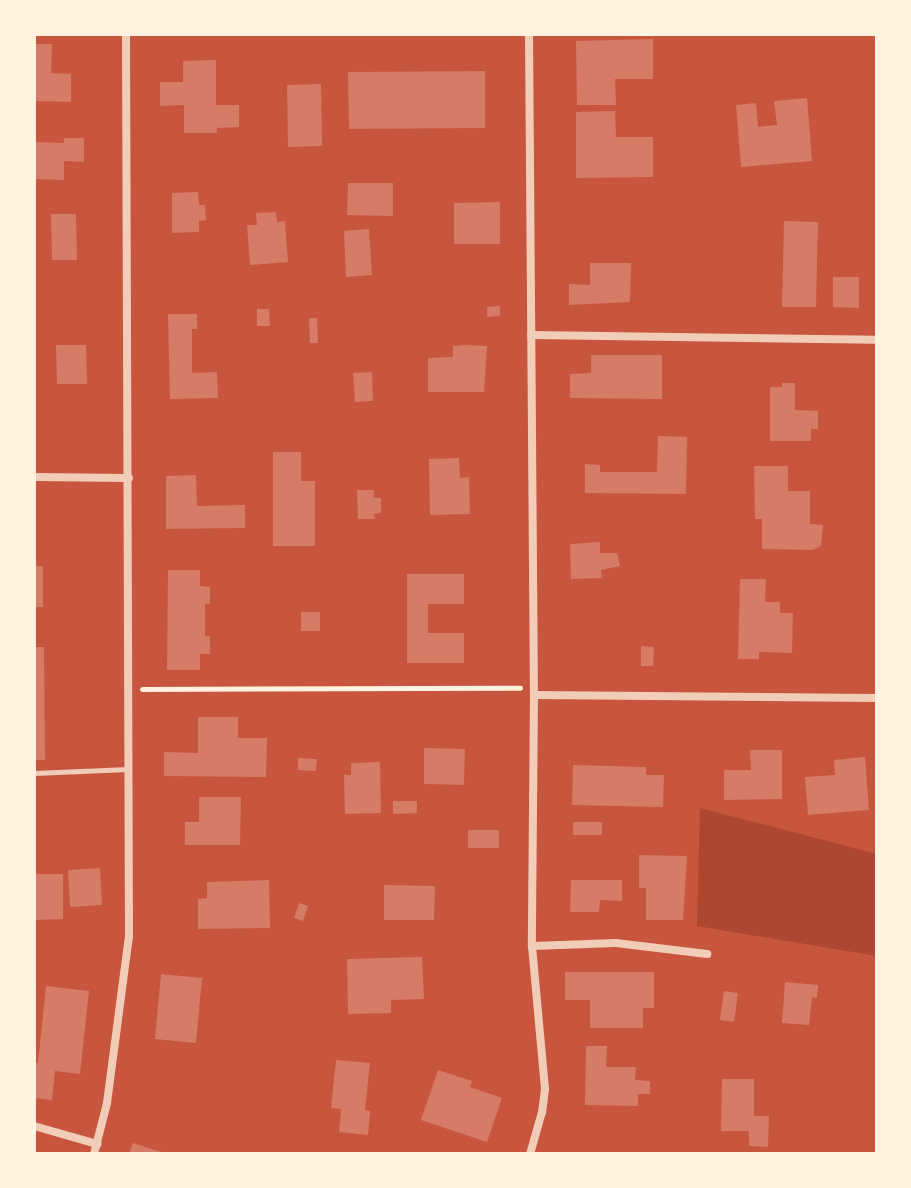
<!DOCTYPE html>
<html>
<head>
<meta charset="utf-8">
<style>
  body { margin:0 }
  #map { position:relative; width:911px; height:1188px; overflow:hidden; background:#c8553d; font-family:Roboto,sans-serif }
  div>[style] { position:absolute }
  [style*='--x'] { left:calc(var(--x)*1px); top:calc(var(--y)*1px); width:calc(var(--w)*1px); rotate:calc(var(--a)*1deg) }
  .green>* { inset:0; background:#ae4732 }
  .building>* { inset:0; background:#d67c66 }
  .path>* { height:5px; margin:-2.5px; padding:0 2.5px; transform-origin:2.5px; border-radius:2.5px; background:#fff3e0 }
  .service>* { height:5px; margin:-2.5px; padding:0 2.5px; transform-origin:2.5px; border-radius:2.5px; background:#f1ccb7 }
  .minor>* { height:8px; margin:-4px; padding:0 4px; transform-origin:4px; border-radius:4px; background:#f1ccb7 }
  span { translate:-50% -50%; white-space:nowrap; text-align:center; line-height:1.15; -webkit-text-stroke:6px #fff3e0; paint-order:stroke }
  .frame { position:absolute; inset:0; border:36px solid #fff3e0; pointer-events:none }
</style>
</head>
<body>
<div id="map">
  <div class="green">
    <i style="clip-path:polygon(700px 808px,877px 854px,877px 956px,697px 926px)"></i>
  </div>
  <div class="building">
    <i style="clip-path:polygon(653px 39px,653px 79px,615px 79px,616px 105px,577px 105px,576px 41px)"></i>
    <i style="clip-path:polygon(34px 44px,52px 44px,51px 73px,71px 74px,71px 102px,34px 101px)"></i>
    <i style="clip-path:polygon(216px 60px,216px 105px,239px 105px,239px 127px,217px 128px,217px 133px,184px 133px,184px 105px,160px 106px,160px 82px,183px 82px,183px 61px)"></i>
    <i style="clip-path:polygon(485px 71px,485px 128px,349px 129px,348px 72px)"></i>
    <i style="clip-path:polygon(321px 84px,322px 146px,288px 147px,287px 85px)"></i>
    <i style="clip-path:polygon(807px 98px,812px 161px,741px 167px,736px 105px,756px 103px,758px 127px,777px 125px,774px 101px)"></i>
    <i style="clip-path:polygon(615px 111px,616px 137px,653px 137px,653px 177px,576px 178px,576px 112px)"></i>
    <i style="clip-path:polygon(64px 138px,84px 138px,84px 162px,64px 161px,64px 180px,34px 179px,34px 142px,64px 143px)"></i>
    <i style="clip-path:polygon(348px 183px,393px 183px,393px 216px,347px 215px)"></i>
    <i style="clip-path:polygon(198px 192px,199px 205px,205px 205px,206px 220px,199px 221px,199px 232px,172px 233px,172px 193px)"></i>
    <i style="clip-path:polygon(500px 202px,500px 244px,454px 244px,454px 203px)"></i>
    <i style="clip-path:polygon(276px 212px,277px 222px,285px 221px,288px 262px,250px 265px,247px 225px,257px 225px,256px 213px)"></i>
    <i style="clip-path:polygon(51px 214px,76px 214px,77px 260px,52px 260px)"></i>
    <i style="clip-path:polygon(784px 221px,818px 222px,816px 307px,782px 307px)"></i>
    <i style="clip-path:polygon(369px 229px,372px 275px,346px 277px,344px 231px)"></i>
    <i style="clip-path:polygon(590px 263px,631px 263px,630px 302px,569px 305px,569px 284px,590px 285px)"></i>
    <i style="clip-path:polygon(833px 277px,859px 277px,859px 308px,833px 307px)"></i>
    <i style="clip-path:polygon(500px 306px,500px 316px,487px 317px,487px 307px)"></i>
    <i style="clip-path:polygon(257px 309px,269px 309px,270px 326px,257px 326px)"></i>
    <i style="clip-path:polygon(168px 314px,197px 314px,197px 329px,192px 329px,192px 373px,217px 372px,218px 398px,170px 399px)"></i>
    <i style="clip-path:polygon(309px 318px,317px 318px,318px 343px,310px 343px)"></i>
    <i style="clip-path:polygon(56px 345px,86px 345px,87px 384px,57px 384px)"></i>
    <i style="clip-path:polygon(463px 345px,487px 346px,484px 392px,428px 392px,428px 358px,453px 357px,453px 346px)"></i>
    <i style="clip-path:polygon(591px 355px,662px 355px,662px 399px,570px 398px,570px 374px,591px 373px)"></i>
    <i style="clip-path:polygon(372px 372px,373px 401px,355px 402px,353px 373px)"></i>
    <i style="clip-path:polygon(782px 383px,795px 383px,795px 410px,818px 411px,818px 429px,811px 429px,811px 441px,770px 441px,770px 387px,782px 387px)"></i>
    <i style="clip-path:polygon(658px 436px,687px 437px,686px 494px,585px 493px,585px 464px,600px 465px,600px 472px,657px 472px)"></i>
    <i style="clip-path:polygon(273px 452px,301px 452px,301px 481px,315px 481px,315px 546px,273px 546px)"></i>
    <i style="clip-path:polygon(459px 458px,460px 478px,469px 477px,470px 514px,430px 515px,429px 459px)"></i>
    <i style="clip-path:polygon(754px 466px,788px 466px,788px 491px,810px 491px,810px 524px,823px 525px,821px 546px,812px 550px,762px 549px,762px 519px,755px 519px)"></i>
    <i style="clip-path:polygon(196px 475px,197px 506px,245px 505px,245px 528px,166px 529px,166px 476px)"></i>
    <i style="clip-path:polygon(357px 490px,374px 490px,374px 498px,381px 498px,381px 513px,374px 514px,375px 519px,358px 519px)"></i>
    <i style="clip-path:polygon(600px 542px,600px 553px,617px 553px,620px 566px,601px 570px,602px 578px,571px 579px,570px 544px)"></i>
    <i style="clip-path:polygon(34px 566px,43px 566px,43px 607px,34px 607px)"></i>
    <i style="clip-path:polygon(168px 570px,200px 570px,200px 586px,210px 587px,210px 604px,205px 604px,205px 636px,210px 636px,210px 654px,200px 654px,200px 670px,167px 670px)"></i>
    <i style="clip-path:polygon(407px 574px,464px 574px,464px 604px,428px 604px,428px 633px,464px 633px,464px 663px,407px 663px)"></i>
    <i style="clip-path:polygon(740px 579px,766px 579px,765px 602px,780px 602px,780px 613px,793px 613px,792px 653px,759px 652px,759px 659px,738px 659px)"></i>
    <i style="clip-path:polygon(301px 612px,320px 612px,320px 631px,301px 631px)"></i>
    <i style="clip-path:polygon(641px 646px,654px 647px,653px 666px,641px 666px)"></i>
    <i style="clip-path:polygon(34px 647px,44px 647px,45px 760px,34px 760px)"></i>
    <i style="clip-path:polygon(198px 717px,238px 717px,238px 738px,267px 738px,266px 777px,164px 776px,164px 752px,198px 753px)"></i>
    <i style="clip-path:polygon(424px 748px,465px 749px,464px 785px,424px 784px)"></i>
    <i style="clip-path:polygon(750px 750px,782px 750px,782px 799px,724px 800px,724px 770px,751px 770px)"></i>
    <i style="clip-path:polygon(865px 757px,869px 810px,808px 815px,805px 777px,835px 775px,834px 760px)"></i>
    <i style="clip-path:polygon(298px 758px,317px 759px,316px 771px,298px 770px)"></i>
    <i style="clip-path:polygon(380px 762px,381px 813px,345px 814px,344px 775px,351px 775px,351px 763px)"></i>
    <i style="clip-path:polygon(573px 765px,646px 767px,646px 775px,664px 775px,663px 807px,572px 805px)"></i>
    <i style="clip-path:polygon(199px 797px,241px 797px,240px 845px,185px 845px,185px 822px,199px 822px)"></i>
    <i style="clip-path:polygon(393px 801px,417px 801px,417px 813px,393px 814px)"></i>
    <i style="clip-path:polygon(573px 822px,602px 822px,602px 835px,573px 835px)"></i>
    <i style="clip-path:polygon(468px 830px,499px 830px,499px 848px,468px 848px)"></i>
    <i style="clip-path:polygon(639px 855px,687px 856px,683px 920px,646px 920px,646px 888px,639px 888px)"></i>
    <i style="clip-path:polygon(100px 868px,102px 905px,70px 907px,68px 870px)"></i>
    <i style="clip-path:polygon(34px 874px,63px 874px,63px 919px,34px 920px)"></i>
    <i style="clip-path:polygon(269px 880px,270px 928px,198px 929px,198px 899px,207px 898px,207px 882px)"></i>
    <i style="clip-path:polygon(571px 880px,622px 880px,622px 901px,600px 900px,599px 912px,570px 912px)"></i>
    <i style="clip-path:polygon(384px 885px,435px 886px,434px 920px,384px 920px)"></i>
    <i style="clip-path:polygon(299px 903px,308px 906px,303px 921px,294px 918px)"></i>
    <i style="clip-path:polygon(422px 957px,424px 999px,391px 1000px,391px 1013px,348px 1014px,347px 959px)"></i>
    <i style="clip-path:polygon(565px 972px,654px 972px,654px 1008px,643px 1008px,643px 1028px,590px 1028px,590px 1000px,565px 1000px)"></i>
    <i style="clip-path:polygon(161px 974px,202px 978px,196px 1043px,155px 1039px)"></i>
    <i style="clip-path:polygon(785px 982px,818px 985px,817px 998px,812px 997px,809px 1025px,782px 1023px)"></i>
    <i style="clip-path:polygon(46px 986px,89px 991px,80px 1074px,55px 1071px,52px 1100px,34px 1098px,34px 1063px,38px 1063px)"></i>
    <i style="clip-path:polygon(724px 991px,738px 993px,734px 1022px,720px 1020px)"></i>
    <i style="clip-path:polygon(586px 1046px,607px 1046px,606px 1067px,636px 1067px,635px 1080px,650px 1081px,650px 1094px,638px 1094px,638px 1106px,585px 1105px)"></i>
    <i style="clip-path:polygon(336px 1060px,370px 1063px,365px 1110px,370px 1111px,368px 1135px,339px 1132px,341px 1109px,331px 1108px)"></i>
    <i style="clip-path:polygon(438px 1070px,472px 1081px,470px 1087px,502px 1098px,487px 1142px,421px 1120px)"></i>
    <i style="clip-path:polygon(722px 1079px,754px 1079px,754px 1116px,769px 1116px,768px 1147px,749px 1146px,749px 1131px,721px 1131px)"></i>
    <i style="clip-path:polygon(133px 1143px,164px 1153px,164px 1154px,129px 1154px)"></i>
  </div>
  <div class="path">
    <i style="--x:142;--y:689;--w:378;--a:-0.2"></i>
  </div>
  <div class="service">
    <i style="--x:34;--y:773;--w:94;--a:-2.4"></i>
  </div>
  <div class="minor">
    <i style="--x:529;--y:34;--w:661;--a:89.57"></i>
    <i style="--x:534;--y:695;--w:251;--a:90.5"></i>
    <i style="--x:532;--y:946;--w:144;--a:84.8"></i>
    <i style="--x:545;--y:1089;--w:23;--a:97"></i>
    <i style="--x:542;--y:1112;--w:44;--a:105.9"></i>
    <i style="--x:531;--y:335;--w:346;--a:0.8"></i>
    <i style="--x:34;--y:477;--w:95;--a:0.6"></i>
    <i style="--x:534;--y:695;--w:343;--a:0.5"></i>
    <i style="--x:532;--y:946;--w:84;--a:-2"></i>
    <i style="--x:616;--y:943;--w:92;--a:6.9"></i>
    <i style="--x:34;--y:1126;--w:66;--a:15.9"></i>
    <i style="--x:94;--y:1154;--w:53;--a:-75.7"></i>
    <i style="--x:107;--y:1103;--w:167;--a:-82.5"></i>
    <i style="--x:129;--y:937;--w:903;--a:-90.19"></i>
  </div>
  <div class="frame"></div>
</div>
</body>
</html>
